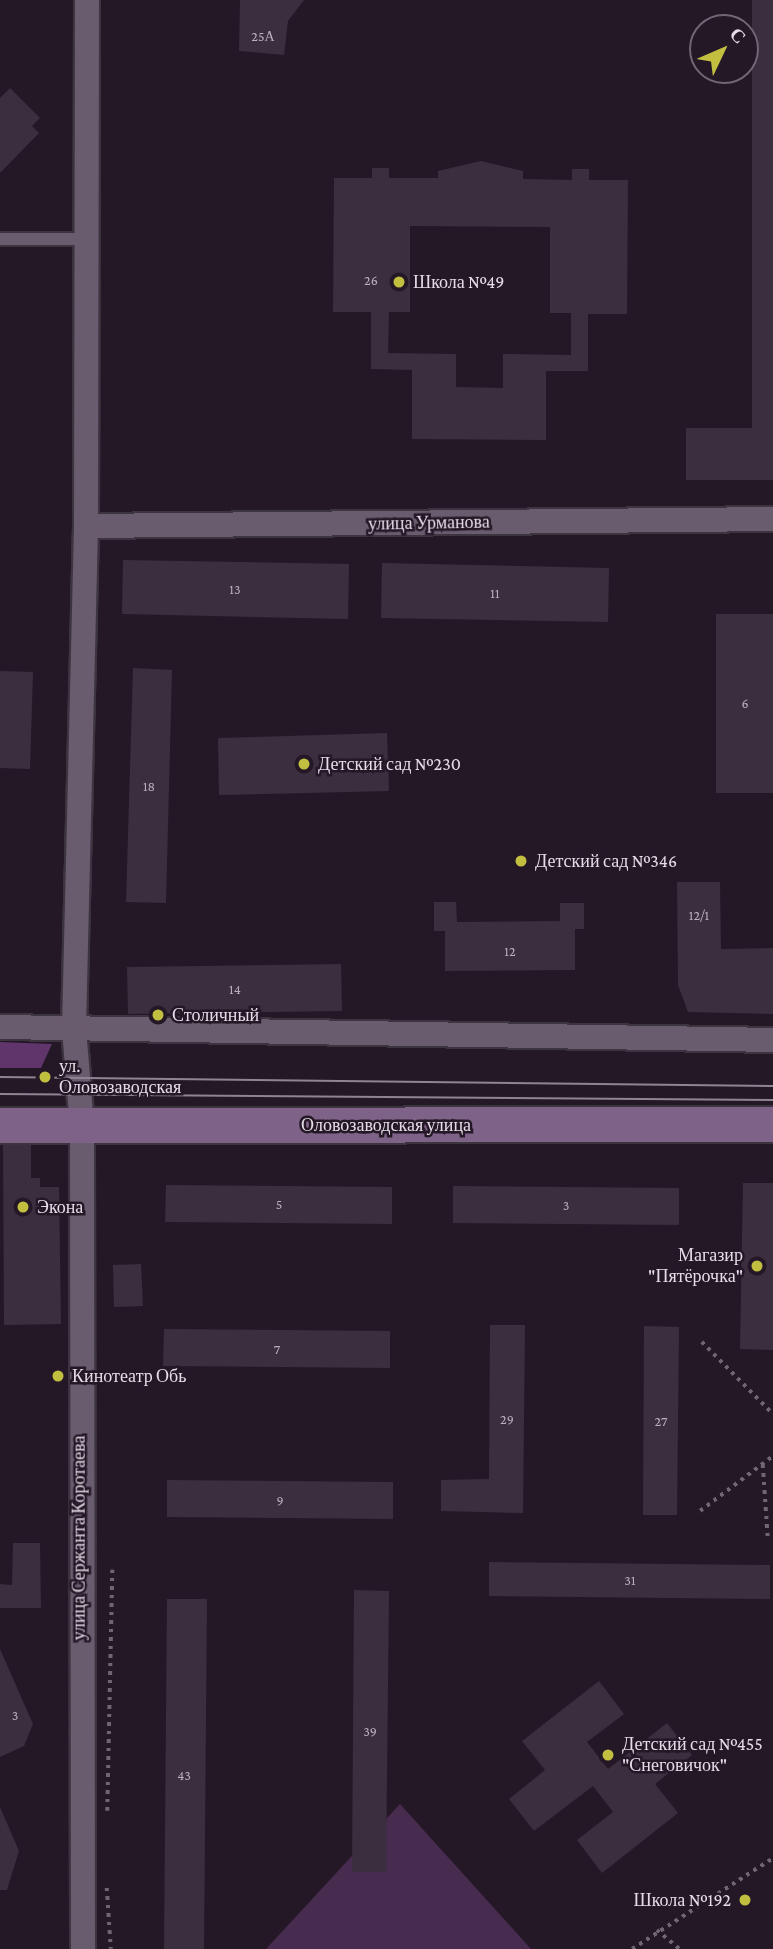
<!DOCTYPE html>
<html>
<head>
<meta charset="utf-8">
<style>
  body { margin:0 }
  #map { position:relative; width:773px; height:1949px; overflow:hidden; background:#241827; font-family:"Crimson Pro",serif }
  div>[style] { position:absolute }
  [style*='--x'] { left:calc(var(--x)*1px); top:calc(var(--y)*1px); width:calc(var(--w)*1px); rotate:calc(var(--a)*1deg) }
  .green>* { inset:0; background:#482c50 }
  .forest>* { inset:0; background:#5f356c }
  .building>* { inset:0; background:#3b2e3f }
  .path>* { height:3.5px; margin-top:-1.75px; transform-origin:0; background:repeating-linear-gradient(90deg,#706673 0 3.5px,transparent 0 8.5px) }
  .roads { filter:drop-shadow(2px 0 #3c343f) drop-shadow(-2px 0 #3c343f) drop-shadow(0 2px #3c343f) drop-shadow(0 -2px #3c343f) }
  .lane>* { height:12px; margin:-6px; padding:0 6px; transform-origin:6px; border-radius:6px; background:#695c6e }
  .street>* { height:24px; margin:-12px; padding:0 12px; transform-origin:12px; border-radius:12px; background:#695c6e }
  .secondary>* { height:35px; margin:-17.5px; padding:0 17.5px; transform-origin:17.5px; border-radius:17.5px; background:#7e6287 }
  .tram>* { height:2px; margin:-1px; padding:0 1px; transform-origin:1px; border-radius:1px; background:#8f8592 }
  .dots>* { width:19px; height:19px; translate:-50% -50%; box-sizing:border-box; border:4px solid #241827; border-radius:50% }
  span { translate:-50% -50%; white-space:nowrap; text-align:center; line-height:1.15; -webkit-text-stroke:5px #241827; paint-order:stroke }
  .number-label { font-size:14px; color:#bab0bd }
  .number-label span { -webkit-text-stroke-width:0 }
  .poi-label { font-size:18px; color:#e4dce7 }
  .left { translate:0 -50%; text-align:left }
  .right { translate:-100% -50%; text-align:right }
  .street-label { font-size:18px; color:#e4dce7 }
  .north { position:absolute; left:689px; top:14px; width:70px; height:70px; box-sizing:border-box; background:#241827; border:2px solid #716674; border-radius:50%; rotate:46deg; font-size:19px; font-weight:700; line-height:28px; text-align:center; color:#e4dce7 }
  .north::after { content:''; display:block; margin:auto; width:24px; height:32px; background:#c1be40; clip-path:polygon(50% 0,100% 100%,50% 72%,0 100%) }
</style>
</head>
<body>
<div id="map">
  <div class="green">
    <i style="clip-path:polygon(400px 1804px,531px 1949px,266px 1949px)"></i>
  </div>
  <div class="forest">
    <i style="clip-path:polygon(0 1042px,52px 1044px,41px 1068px,0 1068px)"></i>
  </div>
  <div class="building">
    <i style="clip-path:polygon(240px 0,304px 0,288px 21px,284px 55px,239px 51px)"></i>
    <i style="clip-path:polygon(752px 0,773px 0,773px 480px,686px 480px,686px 428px,752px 428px)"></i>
    <i style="clip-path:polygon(10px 88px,40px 118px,32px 126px,39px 133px,0 173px,0 98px)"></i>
    <i style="clip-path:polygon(evenodd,481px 161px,523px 171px,523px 179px,572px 180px,572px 169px,589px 169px,589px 180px,628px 180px,627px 314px,588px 314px,588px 371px,546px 371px,546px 440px,412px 439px,412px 370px,371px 369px,371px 312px,333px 312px,334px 178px,372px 178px,372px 168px,389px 168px,389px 178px,438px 178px,438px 171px,481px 161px,410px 226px,550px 227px,550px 313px,571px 313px,571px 355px,503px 354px,503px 388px,456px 387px,456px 354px,388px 353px,389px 312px,410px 312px,410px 226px)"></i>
    <i style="clip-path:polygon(123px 560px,349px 564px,348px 619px,122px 614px)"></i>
    <i style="clip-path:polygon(382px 563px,609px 568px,608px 622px,381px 618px)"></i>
    <i style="clip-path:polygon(716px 614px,773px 614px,773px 793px,716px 793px)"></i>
    <i style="clip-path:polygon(133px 668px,172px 670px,166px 903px,126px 902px)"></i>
    <i style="clip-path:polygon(0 671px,33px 672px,30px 769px,0 768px)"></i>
    <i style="clip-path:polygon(387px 733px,389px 791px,219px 795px,218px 738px)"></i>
    <i style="clip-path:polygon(677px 882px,720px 882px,721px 949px,773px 948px,773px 1014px,688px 1012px,678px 985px)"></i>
    <i style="clip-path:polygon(434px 902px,456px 902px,457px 922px,560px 921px,560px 903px,584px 903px,584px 929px,575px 929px,575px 970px,445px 971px,445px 931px,434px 931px)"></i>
    <i style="clip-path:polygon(341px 964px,342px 1011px,128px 1014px,127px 967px)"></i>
    <i style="clip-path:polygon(3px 1145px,31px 1145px,31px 1178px,40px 1178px,40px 1187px,59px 1187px,61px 1324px,4px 1325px)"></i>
    <i style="clip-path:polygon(743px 1183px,773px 1183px,773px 1350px,740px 1349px)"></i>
    <i style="clip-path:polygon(166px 1185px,392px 1187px,392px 1224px,165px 1222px)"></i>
    <i style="clip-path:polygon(453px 1186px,679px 1188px,679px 1225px,453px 1223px)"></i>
    <i style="clip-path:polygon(141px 1264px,143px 1306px,114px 1307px,113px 1265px)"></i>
    <i style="clip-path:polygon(490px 1325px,525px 1325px,523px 1513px,441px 1511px,441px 1480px,489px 1479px)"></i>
    <i style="clip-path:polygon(644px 1326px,679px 1327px,677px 1515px,643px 1515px)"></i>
    <i style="clip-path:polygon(164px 1329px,390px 1331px,390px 1368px,163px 1366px)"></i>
    <i style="clip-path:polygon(167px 1480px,393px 1482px,393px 1519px,167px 1517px)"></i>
    <i style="clip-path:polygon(13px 1543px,40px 1543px,41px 1608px,0 1608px,0 1584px,12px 1585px)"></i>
    <i style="clip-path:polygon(489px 1562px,770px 1565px,770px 1599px,489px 1596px)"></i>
    <i style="clip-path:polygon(354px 1590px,389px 1591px,386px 1872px,352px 1872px)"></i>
    <i style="clip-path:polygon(167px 1599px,207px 1599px,204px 1949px,164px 1949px)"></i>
    <i style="clip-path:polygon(0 1649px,33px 1724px,24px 1746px,0 1757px)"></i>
    <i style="clip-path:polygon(599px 1681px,624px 1714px,587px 1742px,608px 1769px,667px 1723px,692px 1755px,655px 1784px,678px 1813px,602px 1873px,577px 1840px,613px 1812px,593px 1786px,534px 1831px,509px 1799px,545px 1770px,522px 1741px)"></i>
    <i style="clip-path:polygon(0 1807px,19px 1851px,7px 1890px,0 1890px)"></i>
  </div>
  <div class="path">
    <i style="--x:702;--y:1342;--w:101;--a:45.4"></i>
    <i style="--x:763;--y:1465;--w:73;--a:86.1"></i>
    <i style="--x:700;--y:1511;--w:91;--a:-37"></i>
    <i style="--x:107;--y:1811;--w:241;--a:-88.8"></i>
    <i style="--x:107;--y:1888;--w:61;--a:86.2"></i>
    <i style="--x:657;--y:1930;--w:30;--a:40"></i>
    <i style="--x:632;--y:1949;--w:168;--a:-32.8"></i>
  </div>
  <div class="roads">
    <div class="lane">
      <i style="--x:0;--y:239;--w:88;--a:0"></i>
    </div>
    <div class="street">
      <i style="--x:86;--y:526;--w:687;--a:-0.58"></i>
      <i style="--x:0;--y:1027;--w:773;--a:0.96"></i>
      <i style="--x:83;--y:1949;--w:823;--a:-90.07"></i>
      <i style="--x:82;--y:1126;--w:98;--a:-94.7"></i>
      <i style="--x:74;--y:1028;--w:502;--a:-88.63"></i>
      <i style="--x:86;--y:526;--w:526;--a:-89.89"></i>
    </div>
    <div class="secondary">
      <i style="--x:0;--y:1125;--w:773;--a:-0.07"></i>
    </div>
  </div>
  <div class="tram">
    <i style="--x:0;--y:1077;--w:773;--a:0.67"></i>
    <i style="--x:0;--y:1094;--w:773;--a:0.44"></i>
  </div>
  <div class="dots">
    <i style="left:399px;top:282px;background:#c1be40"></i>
    <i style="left:304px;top:764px;background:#c1be40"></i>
    <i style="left:521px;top:861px;background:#c1be40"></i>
    <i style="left:158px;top:1015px;background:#c1be40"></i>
    <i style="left:45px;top:1077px;background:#c1be40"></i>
    <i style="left:23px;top:1207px;background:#c1be40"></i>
    <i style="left:757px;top:1266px;background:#c1be40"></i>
    <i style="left:58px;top:1376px;background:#c1be40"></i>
    <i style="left:608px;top:1755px;background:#c1be40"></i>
    <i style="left:745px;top:1900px;background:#c1be40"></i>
  </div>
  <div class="number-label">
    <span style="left:263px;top:36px">25А</span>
    <span style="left:371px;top:280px">26</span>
    <span style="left:235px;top:589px">13</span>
    <span style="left:495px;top:593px">11</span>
    <span style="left:745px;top:703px">6</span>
    <span style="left:149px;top:786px">18</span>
    <span style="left:699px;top:915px">12/1</span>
    <span style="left:510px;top:951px">12</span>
    <span style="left:235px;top:989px">14</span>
    <span style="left:279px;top:1204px">5</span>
    <span style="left:566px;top:1205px">3</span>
    <span style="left:277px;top:1349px">7</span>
    <span style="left:507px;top:1419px">29</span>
    <span style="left:661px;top:1421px">27</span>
    <span style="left:280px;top:1500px">9</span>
    <span style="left:630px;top:1580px">31</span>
    <span style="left:15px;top:1715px">3</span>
    <span style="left:370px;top:1731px">39</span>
    <span style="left:184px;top:1775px">43</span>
  </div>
  <div class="poi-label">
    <span class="left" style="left:413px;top:282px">Школа №49</span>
    <span class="left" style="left:318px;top:764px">Детский сад №230</span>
    <span class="left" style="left:535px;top:861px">Детский сад №346</span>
    <span class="left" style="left:172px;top:1015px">Столичный</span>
    <span class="left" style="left:59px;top:1077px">ул.<br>Оловозаводская</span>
    <span class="left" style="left:37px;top:1207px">Экона</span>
    <span class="right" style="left:743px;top:1266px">Магазир<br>"Пятёрочка"</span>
    <span class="left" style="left:72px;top:1376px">Кинотеатр Обь</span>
    <span class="left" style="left:622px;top:1755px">Детский сад №455<br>"Снеговичок"</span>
    <span class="right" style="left:731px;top:1900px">Школа №192</span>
  </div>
  <div class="street-label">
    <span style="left:429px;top:523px;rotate:-1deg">улица Урманова</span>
    <span style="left:386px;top:1125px">Оловозаводская улица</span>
    <span style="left:79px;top:1538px;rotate:-90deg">улица Сержанта Коротаева</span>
  </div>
  <div class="north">С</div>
</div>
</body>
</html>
